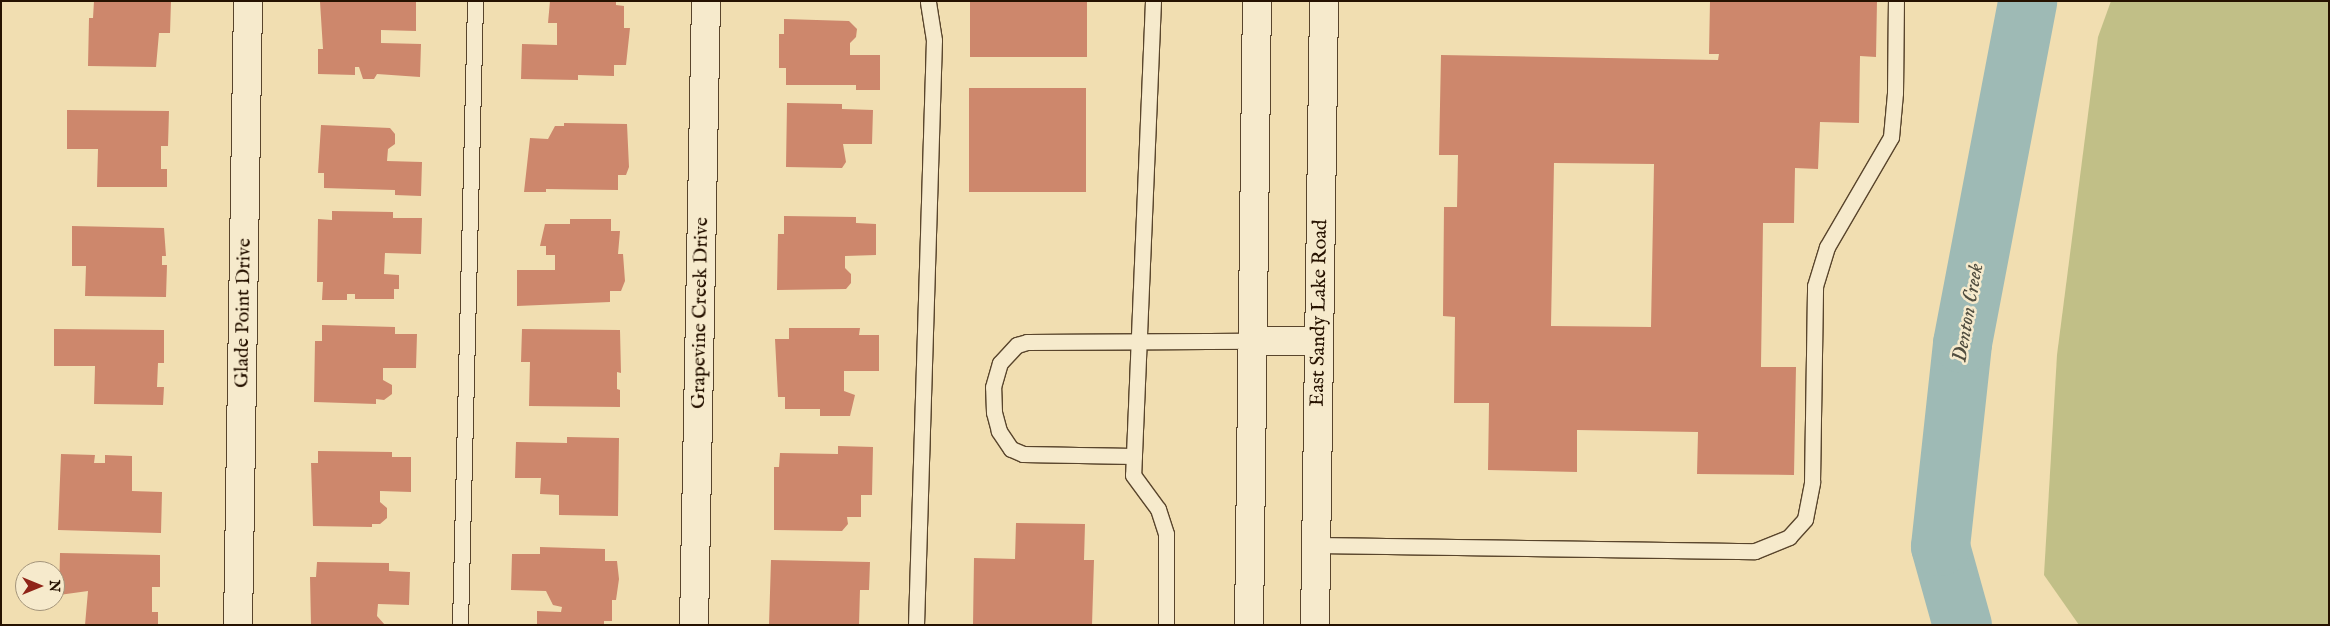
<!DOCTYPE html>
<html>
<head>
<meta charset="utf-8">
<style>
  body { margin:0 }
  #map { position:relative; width:2330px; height:626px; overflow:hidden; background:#f1deb1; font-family:"IM FELL English",serif }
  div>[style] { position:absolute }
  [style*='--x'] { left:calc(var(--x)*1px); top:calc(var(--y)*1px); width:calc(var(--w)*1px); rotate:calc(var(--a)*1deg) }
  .green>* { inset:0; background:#c1bf87 }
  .river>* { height:59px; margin:-29.5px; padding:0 29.5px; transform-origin:29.5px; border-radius:29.5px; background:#9ebab5 }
  .building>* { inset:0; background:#cd876c }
  .roads { filter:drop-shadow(1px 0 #59452c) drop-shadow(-1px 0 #59452c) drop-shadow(0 1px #59452c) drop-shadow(0 -1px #59452c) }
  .lane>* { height:15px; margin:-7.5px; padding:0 7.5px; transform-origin:7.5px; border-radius:7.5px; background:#f6eacc }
  .street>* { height:28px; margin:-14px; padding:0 14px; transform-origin:14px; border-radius:14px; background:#f6eacc }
  .secondary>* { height:28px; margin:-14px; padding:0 14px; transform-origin:14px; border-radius:14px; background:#f6eacc }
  span { translate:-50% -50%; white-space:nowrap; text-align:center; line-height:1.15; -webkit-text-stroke:5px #f6eacc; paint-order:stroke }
  .street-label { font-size:20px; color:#261200 }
  .water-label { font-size:21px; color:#504d3f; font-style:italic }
  .frame { position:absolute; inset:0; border:2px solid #261200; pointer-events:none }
  .north { position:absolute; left:15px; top:561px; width:50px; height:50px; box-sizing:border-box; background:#f6eacc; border:1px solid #a3947a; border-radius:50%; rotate:90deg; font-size:14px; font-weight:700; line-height:20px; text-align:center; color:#261200 }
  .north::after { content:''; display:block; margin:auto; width:18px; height:22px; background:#8f2418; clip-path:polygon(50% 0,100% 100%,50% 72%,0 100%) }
</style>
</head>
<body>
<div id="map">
  <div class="green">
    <i style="clip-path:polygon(2111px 1px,2329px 1px,2329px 625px,2079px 625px,2044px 575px,2057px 355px,2098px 37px)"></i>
  </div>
  <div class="river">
    <i style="--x:1962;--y:625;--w:82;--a:-105.6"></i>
    <i style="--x:1940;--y:546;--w:204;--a:-83.8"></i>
    <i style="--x:1962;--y:343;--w:348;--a:-79.2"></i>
  </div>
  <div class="building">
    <i style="clip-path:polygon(94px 1px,171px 1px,170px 33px,159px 33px,156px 67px,88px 66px,89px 18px,93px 18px)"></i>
    <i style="clip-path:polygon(416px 1px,416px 31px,381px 30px,381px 43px,421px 44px,420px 77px,377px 74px,374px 79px,363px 79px,359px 67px,355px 67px,355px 75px,318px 74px,318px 49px,323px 49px,320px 2px)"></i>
    <i style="clip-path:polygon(550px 1px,616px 1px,616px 5px,624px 6px,624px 28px,630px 28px,626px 65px,614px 65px,614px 76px,578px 75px,578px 80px,521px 79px,522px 44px,557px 45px,557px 23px,548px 23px)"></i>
    <i style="clip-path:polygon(970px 1px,1087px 1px,1087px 57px,970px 57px)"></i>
    <i style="clip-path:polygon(evenodd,1710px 1px,1877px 1px,1876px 57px,1860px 56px,1859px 123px,1820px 122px,1818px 169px,1795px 168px,1794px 223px,1763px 223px,1761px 367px,1796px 367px,1794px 475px,1697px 474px,1698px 432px,1577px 430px,1577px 472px,1488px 470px,1489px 403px,1454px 403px,1455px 317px,1443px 316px,1444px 207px,1457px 207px,1458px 155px,1439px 155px,1441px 55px,1718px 60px,1719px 54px,1709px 54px,1710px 1px,1554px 163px,1654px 164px,1651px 327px,1551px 326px,1554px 163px)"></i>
    <i style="clip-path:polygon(784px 19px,849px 21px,857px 29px,856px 37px,850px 43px,850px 55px,880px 55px,880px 90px,856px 90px,856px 85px,786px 85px,786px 68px,779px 68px,779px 34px,784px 34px)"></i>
    <i style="clip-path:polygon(969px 88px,1086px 88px,1086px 192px,969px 192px)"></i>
    <i style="clip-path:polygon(787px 103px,842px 104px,842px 109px,873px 110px,872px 144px,843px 144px,846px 162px,842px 168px,786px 167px)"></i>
    <i style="clip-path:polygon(67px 110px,169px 111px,168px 146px,161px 146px,161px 169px,167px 169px,167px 187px,97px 187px,98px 149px,67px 149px)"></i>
    <i style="clip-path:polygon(564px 123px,627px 124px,629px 167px,626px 175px,618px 175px,618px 190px,546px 189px,546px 192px,524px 192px,530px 138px,548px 139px,555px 126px,564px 126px)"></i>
    <i style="clip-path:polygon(321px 125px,390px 128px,395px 134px,395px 144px,388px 149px,387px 161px,422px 162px,421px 196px,395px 195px,395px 190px,324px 188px,324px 173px,318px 173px)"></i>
    <i style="clip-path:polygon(332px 211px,393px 212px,393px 218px,422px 218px,421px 254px,385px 253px,384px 274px,399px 275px,399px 289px,394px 289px,394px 299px,355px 299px,355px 294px,347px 294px,347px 300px,322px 300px,323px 282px,317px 282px,318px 219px,332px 220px)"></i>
    <i style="clip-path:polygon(784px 216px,856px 217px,856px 223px,876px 224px,876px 255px,845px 256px,845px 268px,851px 274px,851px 283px,846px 289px,777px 290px,778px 234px,784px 234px)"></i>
    <i style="clip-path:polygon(570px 219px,611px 219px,611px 231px,620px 231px,618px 254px,623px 254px,625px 281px,621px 291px,610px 291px,610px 302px,517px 306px,517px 270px,555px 270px,555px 255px,546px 255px,546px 246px,540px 246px,545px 224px,570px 224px)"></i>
    <i style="clip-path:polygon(72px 226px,164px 228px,166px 256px,162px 256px,162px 265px,167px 265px,166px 297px,85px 296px,86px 266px,72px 266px)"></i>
    <i style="clip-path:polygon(322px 325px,395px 327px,395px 334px,417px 334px,416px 368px,383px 368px,383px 380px,392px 385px,392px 394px,384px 400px,376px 399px,376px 404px,314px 402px,315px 341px,322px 341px)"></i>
    <i style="clip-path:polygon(789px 328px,860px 328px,859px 335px,879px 335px,879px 371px,844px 371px,844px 391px,855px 395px,850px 416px,820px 416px,820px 409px,785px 409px,785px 397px,778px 397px,775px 339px,789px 339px)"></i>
    <i style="clip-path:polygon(54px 329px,164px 330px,164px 363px,158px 363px,157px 387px,164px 387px,163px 405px,94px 404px,95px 366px,54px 366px)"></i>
    <i style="clip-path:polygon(522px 329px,620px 330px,621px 373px,617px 372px,617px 389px,620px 390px,620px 407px,529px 406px,530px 362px,521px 362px)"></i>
    <i style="clip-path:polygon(567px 437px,619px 438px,618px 516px,559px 515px,559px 495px,540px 494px,541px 478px,515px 478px,516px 442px,567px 443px)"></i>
    <i style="clip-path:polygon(838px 446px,873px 447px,872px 495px,861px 495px,861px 517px,847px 517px,848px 524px,842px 531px,774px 530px,774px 467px,779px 467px,780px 453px,838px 454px)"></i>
    <i style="clip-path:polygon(318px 451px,392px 452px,392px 457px,411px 457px,411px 492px,380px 491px,380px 502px,387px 508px,387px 518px,380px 524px,372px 524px,372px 527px,313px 526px,311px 463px,318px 463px)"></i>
    <i style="clip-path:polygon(61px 454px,95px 455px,94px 463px,105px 463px,105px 455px,132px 456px,132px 491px,162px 492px,161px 533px,58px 530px)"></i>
    <i style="clip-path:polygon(1016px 523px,1085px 524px,1084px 560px,1094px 560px,1092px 625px,973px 625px,974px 558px,1015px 559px)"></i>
    <i style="clip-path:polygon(540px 547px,605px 549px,605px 561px,617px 561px,619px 579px,616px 600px,612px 600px,612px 621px,604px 621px,604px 625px,537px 625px,537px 611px,561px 612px,562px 607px,553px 605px,546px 591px,511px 590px,512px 554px,540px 554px)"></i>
    <i style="clip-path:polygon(60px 553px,160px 555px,160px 587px,152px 587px,152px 612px,158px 612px,158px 625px,85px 625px,88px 591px,59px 595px)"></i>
    <i style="clip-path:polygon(771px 560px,870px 562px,869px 590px,860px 590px,859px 625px,769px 625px)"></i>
    <i style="clip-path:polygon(317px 562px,389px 563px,389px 571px,410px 572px,409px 605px,378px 604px,377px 616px,385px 625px,311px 625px,310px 577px,316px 577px)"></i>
  </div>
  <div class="roads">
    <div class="lane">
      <i style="--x:1153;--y:1;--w:474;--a:92.4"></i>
      <i style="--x:1133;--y:475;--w:42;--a:53.7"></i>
      <i style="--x:1158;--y:509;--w:26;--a:72"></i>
      <i style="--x:1166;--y:534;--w:91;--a:90"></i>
      <i style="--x:1134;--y:456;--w:111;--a:-179"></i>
      <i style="--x:1023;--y:454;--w:13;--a:-157"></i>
      <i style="--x:1011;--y:449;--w:22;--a:-124"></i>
      <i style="--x:999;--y:431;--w:20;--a:-105"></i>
      <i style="--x:994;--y:412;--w:25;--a:-92"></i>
      <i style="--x:993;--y:387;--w:25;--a:-74"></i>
      <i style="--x:1000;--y:363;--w:25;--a:-47"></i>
      <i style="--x:1017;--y:345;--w:10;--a:-17"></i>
      <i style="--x:1027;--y:342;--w:226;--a:-0.3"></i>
      <i style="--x:1316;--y:545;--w:439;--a:0.8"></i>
      <i style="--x:1755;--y:551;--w:37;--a:-22"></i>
      <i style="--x:1789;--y:537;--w:24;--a:-48"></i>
      <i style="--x:1805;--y:519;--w:38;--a:-79"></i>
      <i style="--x:1812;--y:482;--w:196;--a:-89.1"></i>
      <i style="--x:1815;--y:286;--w:41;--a:-72.9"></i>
      <i style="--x:1827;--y:247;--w:127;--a:-59.8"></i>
      <i style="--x:1891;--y:137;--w:44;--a:-84.8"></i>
      <i style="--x:1895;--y:93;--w:92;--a:-89.4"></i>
      <i style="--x:460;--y:625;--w:624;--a:-88.62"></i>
      <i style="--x:916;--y:625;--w:585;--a:-88.24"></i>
      <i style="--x:934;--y:40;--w:39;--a:-99"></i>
    </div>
    <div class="street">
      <i style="--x:238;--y:625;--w:624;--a:-89.08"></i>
      <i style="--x:694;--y:625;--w:624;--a:-88.9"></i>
    </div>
    <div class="secondary">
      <i style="--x:1253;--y:341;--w:66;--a:0"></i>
      <i style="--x:1249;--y:625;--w:624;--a:-89.27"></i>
      <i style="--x:1315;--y:625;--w:624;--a:-89.17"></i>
    </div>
  </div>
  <div class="street-label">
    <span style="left:243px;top:313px;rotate:-89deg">Glade Point Drive</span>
    <span style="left:700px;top:313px;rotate:-89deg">Grapevine Creek Drive</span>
    <span style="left:1319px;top:313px;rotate:-89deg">East Sandy Lake Road</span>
  </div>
  <div class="water-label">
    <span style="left:1969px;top:313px;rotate:-80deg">Denton Creek</span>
  </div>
  <div class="frame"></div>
  <div class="north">N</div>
</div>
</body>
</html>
